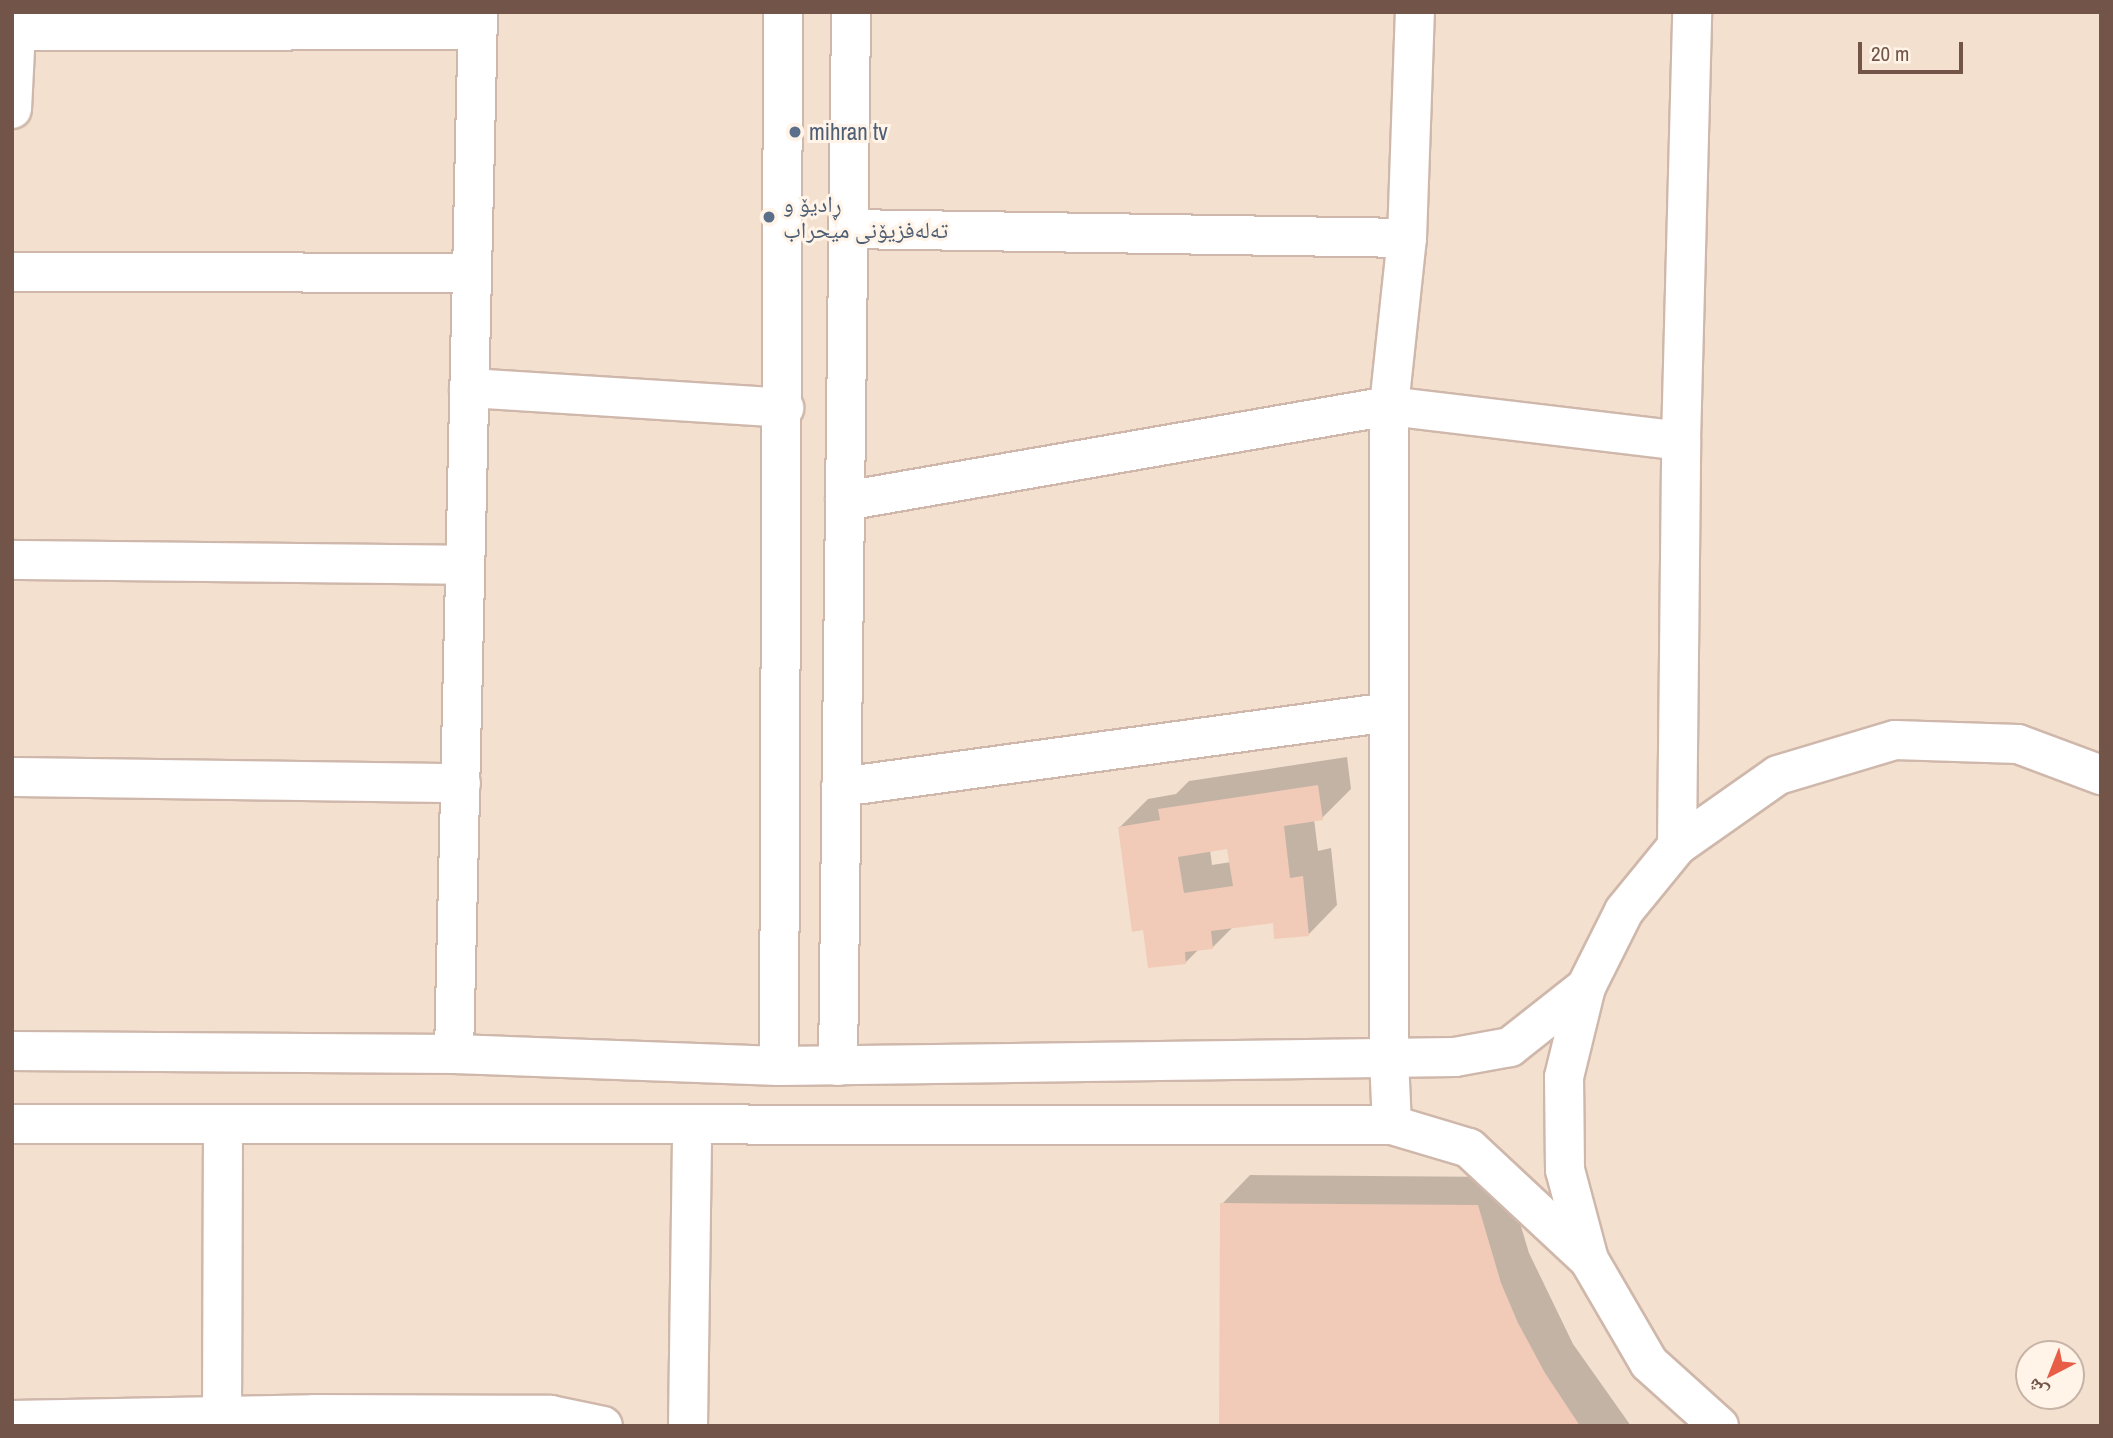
<!DOCTYPE html>
<html>
<head>
<meta charset="utf-8">
<style>
  body { margin:0 }
  #map { position:relative; width:2113px; height:1438px; overflow:hidden; background:#fcefe1; font-family:"Archivo Narrow","Noto Naskh Arabic",sans-serif }
  div>[style] { position:absolute }
  [style*='--x'] { left:calc(var(--x)*1px); top:calc(var(--y)*1px); width:calc(var(--w)*1px); rotate:calc(var(--a)*1deg) }
  .residential>* { inset:0; background:#f4e0cf }
  .shadow>* { inset:0; background:#0003 }
  .building>* { inset:0; background:#f1cbb8 }
  .roads { filter:drop-shadow(2px 0 #cfb8ab) drop-shadow(-2px 0 #cfb8ab) drop-shadow(0 2px #cfb8ab) drop-shadow(0 -2px #cfb8ab) }
  .minor>* { height:38px; margin:-19px; padding:0 19px; transform-origin:19px; border-radius:19px; background:#fff }
  .tertiary>* { height:38px; margin:-19px; padding:0 19px; transform-origin:19px; border-radius:19px; background:#fff }
  .dots>* { width:19px; height:19px; translate:-50% -50%; box-sizing:border-box; border:4px solid #fff4e7; border-radius:50% }
  span { translate:-50% -50%; white-space:nowrap; text-align:center; line-height:1.15; -webkit-text-stroke:6px #fff4e7; paint-order:stroke }
  .service-label { font-size:23px; color:#4e5e75 }
  .left { translate:0 -50%; text-align:left }
  .frame { position:absolute; inset:0; border:14px solid #735448; pointer-events:none }
  .north { position:absolute; left:2015px; top:1340px; width:70px; height:70px; box-sizing:border-box; background:#fff4e7; border:2px solid #c7b4a7; border-radius:50%; rotate:222deg; font-size:19px; font-weight:700; line-height:28px; text-align:center; color:#735448 }
  .north::after { content:''; display:block; margin:auto; width:24px; height:32px; background:#e75d45; clip-path:polygon(50% 0,100% 100%,50% 72%,0 100%) }
  .scale { position:absolute; left:1858px; top:42px; width:105px; height:32px; box-sizing:border-box; border:4px solid #735448; border-top:0; padding-left:9px; font-size:21px; line-height:24px; white-space:nowrap; color:#735448; -webkit-text-stroke:5px #fff4e7; paint-order:stroke }
</style>
</head>
<body>
<div id="map">
  <div class="residential">
    <i style="clip-path:polygon(evenodd,12px 12px,2101px 12px,2101px 1426px,12px 1426px,12px 12px,2029px 1354px,2071px 1354px,2071px 1396px,2029px 1396px,2029px 1354px)"></i>
  </div>
  <div class="shadow">
    <i style="clip-path:polygon(evenodd,1347px 757px,1351px 789px,1322px 818px,1314px 819px,1318px 851px,1331px 848px,1337px 905px,1309px 934px,1274px 921px,1234px 926px,1213px 947px,1199px 949px,1185px 963px,1119px 828px,1148px 799px,1176px 794px,1189px 781px,1347px 757px,1228px 847px,1231px 862px,1212px 865px,1210px 850px,1228px 847px)"></i>
    <i style="clip-path:polygon(1250px 1175px,1506px 1177px,1529px 1253px,1573px 1344px,1631px 1426px,1221px 1426px,1222px 1204px)"></i>
  </div>
  <div class="building">
    <i style="clip-path:polygon(evenodd,1318px 785px,1323px 820px,1284px 826px,1290px 878px,1303px 876px,1309px 936px,1274px 939px,1273px 923px,1211px 931px,1213px 949px,1185px 952px,1186px 964px,1148px 968px,1143px 930px,1132px 932px,1118px 827px,1160px 820px,1158px 809px,1318px 785px,1227px 849px,1233px 886px,1184px 893px,1178px 857px,1227px 849px)"></i>
    <i style="clip-path:polygon(1220px 1203px,1478px 1205px,1501px 1283px,1518px 1323px,1545px 1373px,1580px 1426px,1219px 1426px)"></i>
  </div>
  <div class="roads">
    <div class="minor">
      <i style="--x:12;--y:31;--w:465;--a:-0.1"></i>
      <i style="--x:12;--y:109;--w:78;--a:-87.1"></i>
      <i style="--x:848;--y:229;--w:559;--a:0.92"></i>
      <i style="--x:12;--y:272;--w:460;--a:0.1"></i>
      <i style="--x:469;--y:388;--w:316;--a:3.6"></i>
      <i style="--x:845;--y:501;--w:552;--a:-9.91"></i>
      <i style="--x:1389;--y:406;--w:294;--a:6.8"></i>
      <i style="--x:12;--y:560;--w:453;--a:0.6"></i>
      <i style="--x:12;--y:777;--w:449;--a:0.8"></i>
      <i style="--x:841;--y:787;--w:553;--a:-7.79"></i>
      <i style="--x:1677;--y:846;--w:405;--a:-89.4"></i>
      <i style="--x:1681;--y:441;--w:429;--a:-88.5"></i>
      <i style="--x:454;--y:1054;--w:1042;--a:-88.68"></i>
      <i style="--x:779;--y:1066;--w:1054;--a:-89.78"></i>
      <i style="--x:838;--y:1066;--w:1054;--a:-89.29"></i>
      <i style="--x:1392;--y:1125;--w:66;--a:-92.6"></i>
      <i style="--x:1389;--y:1059;--w:653;--a:-90"></i>
      <i style="--x:1389;--y:406;--w:169;--a:-83.9"></i>
      <i style="--x:1407;--y:238;--w:226;--a:-88"></i>
      <i style="--x:222;--y:1416;--w:290;--a:-89.8"></i>
      <i style="--x:12;--y:1420;--w:302;--a:-1.1"></i>
      <i style="--x:314;--y:1414;--w:237;--a:0.2"></i>
      <i style="--x:551;--y:1415;--w:53;--a:11.9"></i>
      <i style="--x:688;--y:1426;--w:302;--a:-89.2"></i>
    </div>
    <div class="tertiary">
      <i style="--x:12;--y:1051;--w:442;--a:0.4"></i>
      <i style="--x:454;--y:1054;--w:325;--a:2.1"></i>
      <i style="--x:779;--y:1066;--w:676;--a:-0.76"></i>
      <i style="--x:1455;--y:1057;--w:56;--a:-10.3"></i>
      <i style="--x:1510;--y:1047;--w:97;--a:-38.3"></i>
      <i style="--x:12;--y:1124;--w:1380;--a:0.04"></i>
      <i style="--x:1392;--y:1125;--w:80;--a:16.6"></i>
      <i style="--x:1469;--y:1148;--w:164;--a:43"></i>
      <i style="--x:1719;--y:1426;--w:94;--a:-138"></i>
      <i style="--x:1649;--y:1363;--w:119;--a:-120.2"></i>
      <i style="--x:1589;--y:1260;--w:93;--a:-104.9"></i>
      <i style="--x:1565;--y:1170;--w:93;--a:-90.6"></i>
      <i style="--x:1564;--y:1077;--w:93;--a:-76.3"></i>
      <i style="--x:1586;--y:987;--w:85;--a:-63.4"></i>
      <i style="--x:1624;--y:911;--w:84;--a:-50.8"></i>
      <i style="--x:1677;--y:846;--w:123;--a:-35.1"></i>
      <i style="--x:1778;--y:775;--w:122;--a:-16.7"></i>
      <i style="--x:1895;--y:740;--w:123;--a:1.9"></i>
      <i style="--x:2018;--y:744;--w:89;--a:20.5"></i>
    </div>
  </div>
  <div class="dots">
    <i style="left:795px;top:132px;background:#5c6f8a"></i>
    <i style="left:769px;top:217px;background:#5c6f8a"></i>
  </div>
  <div class="service-label">
    <span class="left" style="left:809px;top:132px">mihran tv</span>
    <span class="left" style="left:783px;top:217px">ڕادیۆ و<br>تەلەفزیۆنی میحراب</span>
  </div>
  <div class="frame"></div>
  <div class="north">ش</div>
  <div class="scale">20 m</div>
</div>
</body>
</html>
